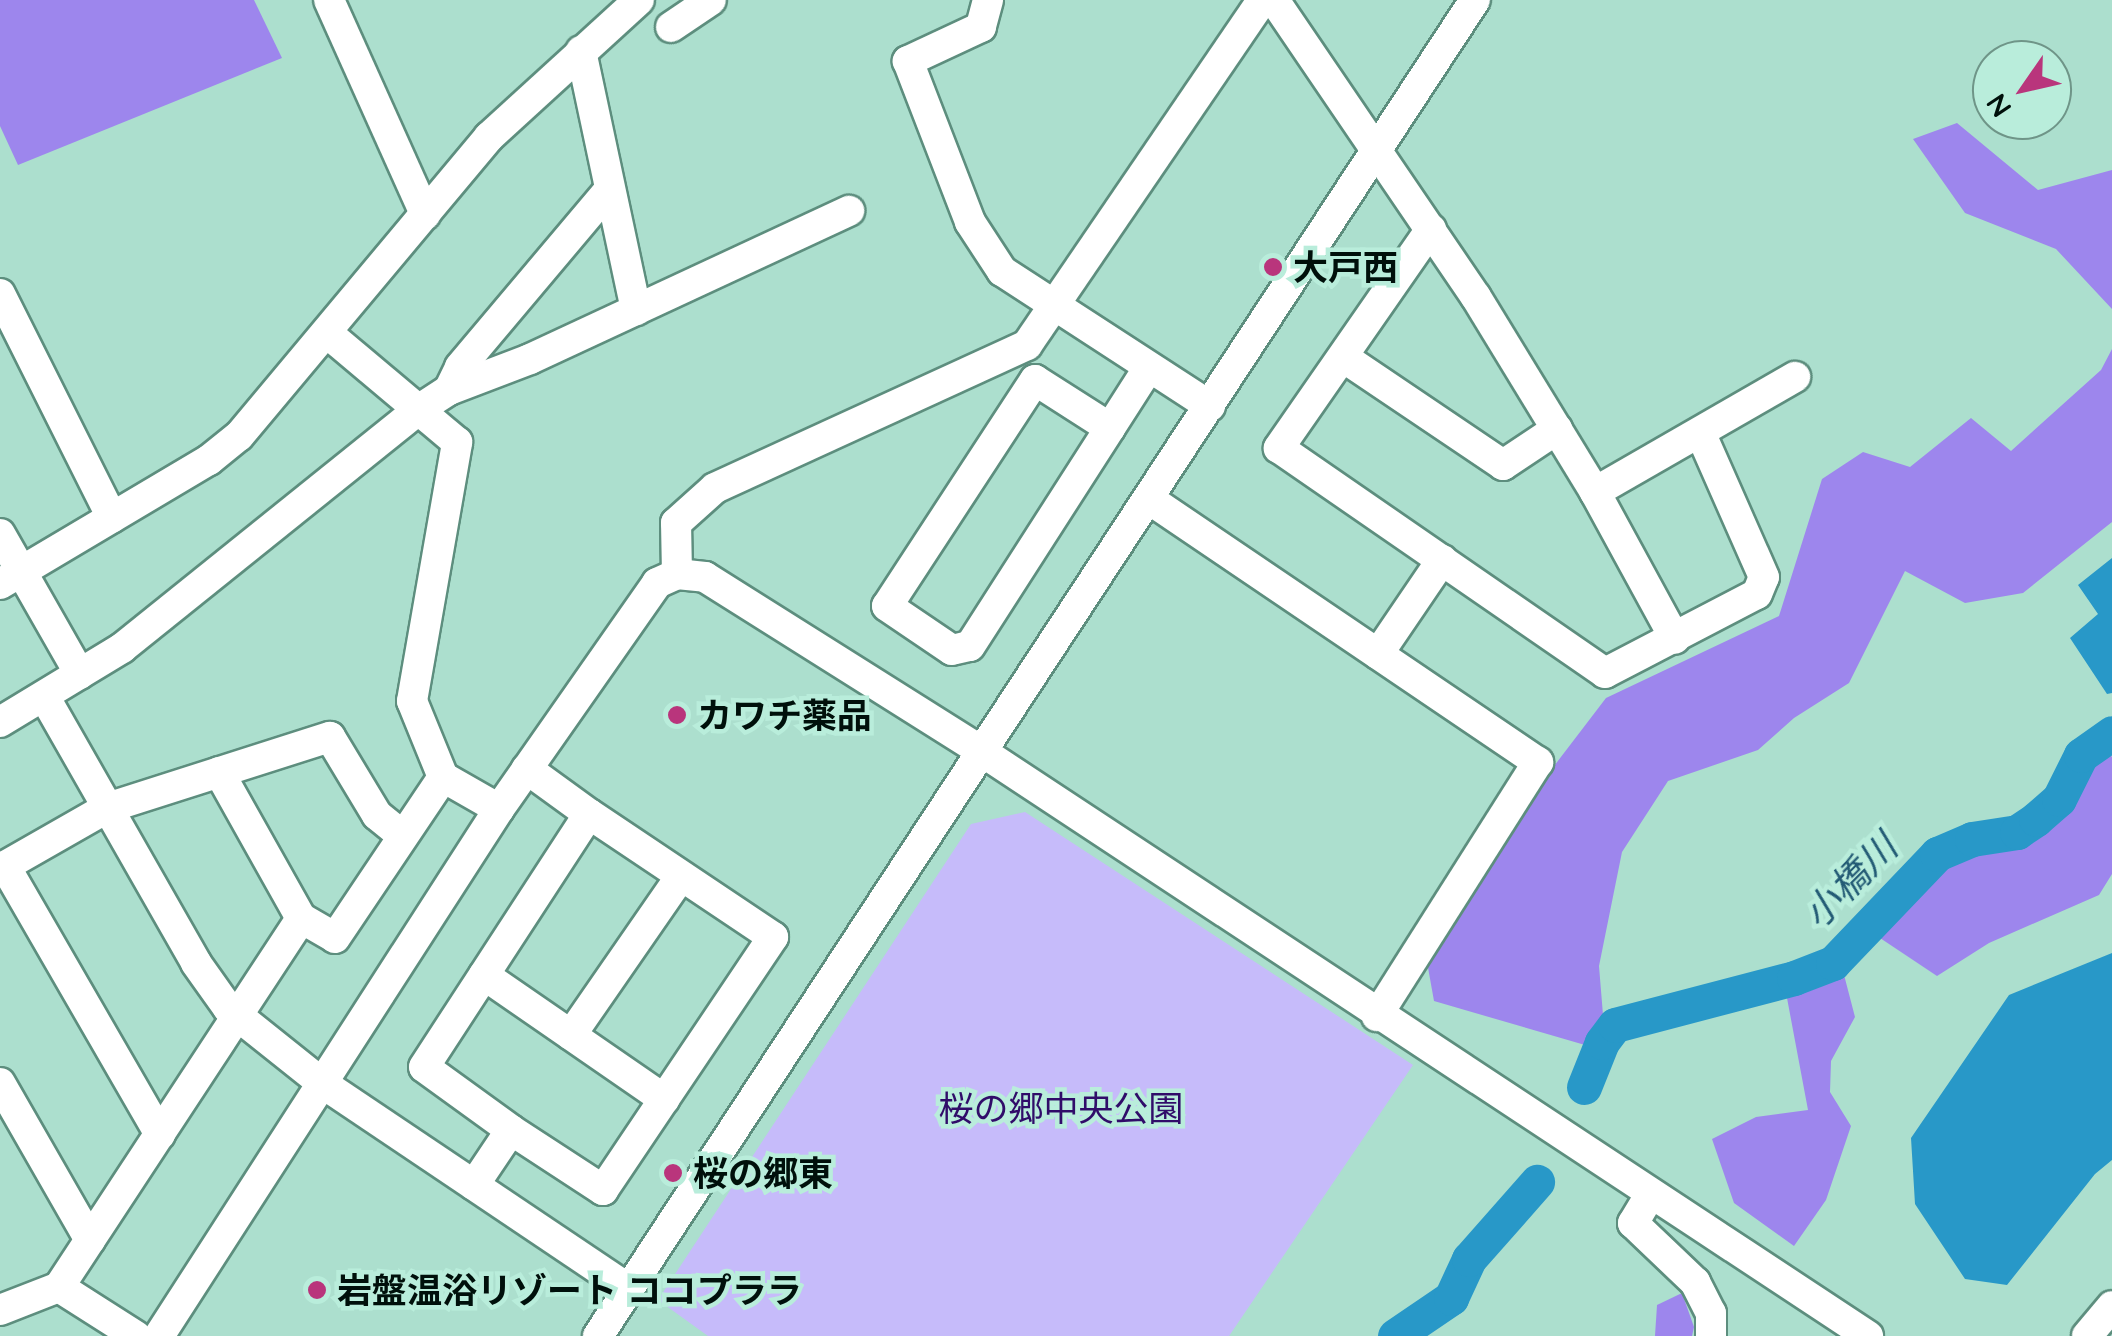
<!DOCTYPE html>
<html>
<head>
<meta charset="utf-8">
<style>
  body { margin:0 }
  #map { position:relative; width:2112px; height:1336px; overflow:hidden; background:#acdfce; font-family:Quicksand,"Noto Sans JP",sans-serif }
  div>[style] { position:absolute }
  [style*='--x'] { left:calc(var(--x)*1px); top:calc(var(--y)*1px); width:calc(var(--w)*1px); rotate:calc(var(--a)*1deg) }
  .green>* { inset:0; background:#c6bbfa }
  .forest>* { inset:0; background:#9d86ed }
  .water>* { inset:0; background:#2898c8 }
  .river>* { height:35px; margin:-17.5px; padding:0 17.5px; transform-origin:17.5px; border-radius:17.5px; background:#2898c8 }
  .roads { filter:drop-shadow(2px 0 #5d8e7e) drop-shadow(-2px 0 #5d8e7e) drop-shadow(0 2px #5d8e7e) drop-shadow(0 -2px #5d8e7e) }
  .minor>* { height:30px; margin:-15px; padding:0 15px; transform-origin:15px; border-radius:15px; background:#fff }
  .dots>* { width:28px; height:28px; translate:-50% -50%; box-sizing:border-box; border:5px solid #b9eddb; border-radius:50% }
  span { translate:-50% -50%; white-space:nowrap; text-align:center; line-height:1.15; -webkit-text-stroke:9px #b9eddb; paint-order:stroke }
  .poi-label { font-size:35px; color:#00100b; font-weight:700 }
  .left { translate:0 -50%; text-align:left }
  .park-label { font-size:35px; color:#300c69 }
  .water-label { font-size:38px; color:#235b75; font-style:italic }
  .north { position:absolute; left:1972px; top:40px; width:100px; height:100px; box-sizing:border-box; background:#b9eddb; border:2px solid #6f9588; border-radius:50%; rotate:236deg; font-size:28px; font-weight:700; line-height:40px; text-align:center; color:#00100b }
  .north::after { content:''; display:block; margin:auto; width:35px; height:45px; background:#b9357c; clip-path:polygon(50% 0,100% 100%,50% 72%,0 100%) }
</style>
</head>
<body>
<div id="map">
  <div class="green">
    <i style="clip-path:polygon(1025px 812px,1413px 1065px,1229px 1336px,708px 1336px,658px 1300px,971px 824px)"></i>
  </div>
  <div class="forest">
    <i style="clip-path:polygon(0 0,254px 0,282px 58px,18px 165px,0 126px)"></i>
    <i style="clip-path:polygon(1957px 123px,2038px 190px,2112px 170px,2112px 309px,2056px 249px,1965px 213px,1913px 139px)"></i>
    <i style="clip-path:polygon(2112px 349px,2112px 522px,2023px 593px,1965px 603px,1905px 571px,1849px 683px,1794px 718px,1758px 750px,1668px 781px,1622px 852px,1599px 966px,1603px 1015px,1585px 1045px,1434px 1001px,1427px 962px,1551px 770px,1606px 698px,1779px 616px,1822px 479px,1863px 452px,1910px 467px,1971px 418px,2011px 451px,2101px 370px)"></i>
    <i style="clip-path:polygon(2107px 751px,2112px 757px,2112px 874px,2099px 895px,1989px 943px,1937px 976px,1880px 938px,1916px 885px,1966px 851px,2037px 831px)"></i>
    <i style="clip-path:polygon(1843px 971px,1855px 1017px,1831px 1061px,1830px 1092px,1851px 1126px,1826px 1200px,1794px 1246px,1734px 1203px,1712px 1139px,1756px 1117px,1808px 1110px,1787px 998px)"></i>
    <i style="clip-path:polygon(1682px 1293px,1694px 1327px,1692px 1336px,1655px 1336px,1657px 1305px)"></i>
  </div>
  <div class="water">
    <i style="clip-path:polygon(2112px 558px,2112px 693px,2107px 694px,2070px 638px,2098px 614px,2078px 585px)"></i>
    <i style="clip-path:polygon(2112px 953px,2112px 1160px,2095px 1174px,2007px 1285px,1965px 1279px,1915px 1204px,1911px 1138px,2009px 995px)"></i>
  </div>
  <div class="river">
    <i style="--x:1584;--y:1087;--w:48;--a:-68.2"></i>
    <i style="--x:1602;--y:1042;--w:21;--a:-53"></i>
    <i style="--x:1615;--y:1025;--w:185;--a:-14.7"></i>
    <i style="--x:1794;--y:978;--w:42;--a:-21"></i>
    <i style="--x:1833;--y:963;--w:151;--a:-46.3"></i>
    <i style="--x:1937;--y:854;--w:38;--a:-23"></i>
    <i style="--x:1972;--y:839;--w:46;--a:-8.8"></i>
    <i style="--x:2017;--y:832;--w:23;--a:-34"></i>
    <i style="--x:2036;--y:819;--w:30;--a:-41"></i>
    <i style="--x:2059;--y:799;--w:49;--a:-63.4"></i>
    <i style="--x:2081;--y:755;--w:38;--a:-35"></i>
    <i style="--x:1395;--y:1336;--w:68;--a:-34.2"></i>
    <i style="--x:1451;--y:1298;--w:43;--a:-65.2"></i>
    <i style="--x:1469;--y:1259;--w:103;--a:-48.6"></i>
  </div>
  <div class="roads">
    <div class="minor">
      <i style="--x:329;--y:0;--w:235;--a:65.8"></i>
      <i style="--x:988;--y:0;--w:28;--a:105"></i>
      <i style="--x:981;--y:27;--w:81;--a:155"></i>
      <i style="--x:908;--y:61;--w:173;--a:68.9"></i>
      <i style="--x:970;--y:222;--w:59;--a:56.9"></i>
      <i style="--x:1002;--y:271;--w:248;--a:33"></i>
      <i style="--x:1274;--y:0;--w:359;--a:55.8"></i>
      <i style="--x:1476;--y:297;--w:228;--a:58.6"></i>
      <i style="--x:1595;--y:492;--w:167;--a:61.4"></i>
      <i style="--x:671;--y:27;--w:48;--a:-34"></i>
      <i style="--x:581;--y:51;--w:265;--a:78"></i>
      <i style="--x:1431;--y:229;--w:267;--a:124.8"></i>
      <i style="--x:1279;--y:448;--w:396;--a:34.6"></i>
      <i style="--x:1605;--y:673;--w:171;--a:-27.5"></i>
      <i style="--x:1757;--y:594;--w:18;--a:-68"></i>
      <i style="--x:1764;--y:577;--w:158;--a:-113.8"></i>
      <i style="--x:0;--y:294;--w:250;--a:63.4"></i>
      <i style="--x:1343;--y:357;--w:193;--a:34"></i>
      <i style="--x:1503;--y:465;--w:65;--a:-33.7"></i>
      <i style="--x:449;--y:390;--w:25;--a:-64"></i>
      <i style="--x:460;--y:367;--w:230;--a:-49.9"></i>
      <i style="--x:1110;--y:428;--w:89;--a:-147.4"></i>
      <i style="--x:1035;--y:380;--w:270;--a:123.2"></i>
      <i style="--x:887;--y:606;--w:78;--a:34.1"></i>
      <i style="--x:952;--y:650;--w:18;--a:-13"></i>
      <i style="--x:970;--y:646;--w:259;--a:-57.3"></i>
      <i style="--x:1110;--y:428;--w:72;--a:-57.4"></i>
      <i style="--x:1595;--y:492;--w:231;--a:-29.9"></i>
      <i style="--x:1149;--y:499;--w:470;--a:34.1"></i>
      <i style="--x:1538;--y:762;--w:301;--a:122.4"></i>
      <i style="--x:0;--y:534;--w:161;--a:60.3"></i>
      <i style="--x:677;--y:574;--w:51;--a:-91.1"></i>
      <i style="--x:676;--y:523;--w:52;--a:-41.9"></i>
      <i style="--x:715;--y:488;--w:343;--a:-24.6"></i>
      <i style="--x:1027;--y:345;--w:417;--a:-55.7"></i>
      <i style="--x:0;--y:584;--w:243;--a:-30.7"></i>
      <i style="--x:209;--y:460;--w:38;--a:-39"></i>
      <i style="--x:239;--y:436;--w:390;--a:-50.1"></i>
      <i style="--x:489;--y:137;--w:203;--a:-42.4"></i>
      <i style="--x:1378;--y:654;--w:114;--a:-55.8"></i>
      <i style="--x:44;--y:696;--w:307;--a:60.3"></i>
      <i style="--x:196;--y:963;--w:55;--a:54.6"></i>
      <i style="--x:228;--y:1008;--w:120;--a:38.6"></i>
      <i style="--x:322;--y:1083;--w:370;--a:33.9"></i>
      <i style="--x:0;--y:722;--w:143;--a:-31.2"></i>
      <i style="--x:122;--y:648;--w:380;--a:-38.8"></i>
      <i style="--x:418;--y:410;--w:37;--a:-33"></i>
      <i style="--x:449;--y:390;--w:87;--a:-20.9"></i>
      <i style="--x:530;--y:359;--w:352;--a:-24.9"></i>
      <i style="--x:219;--y:772;--w:167;--a:60.7"></i>
      <i style="--x:499;--y:809;--w:276;--a:-55"></i>
      <i style="--x:657;--y:583;--w:22;--a:-24"></i>
      <i style="--x:677;--y:574;--w:28;--a:6"></i>
      <i style="--x:705;--y:577;--w:330;--a:32.2"></i>
      <i style="--x:984;--y:753;--w:1059;--a:33.4"></i>
      <i style="--x:5;--y:866;--w:310;--a:60"></i>
      <i style="--x:0;--y:869;--w:123;--a:-29.7"></i>
      <i style="--x:107;--y:808;--w:234;--a:-17.7"></i>
      <i style="--x:330;--y:737;--w:91;--a:58.9"></i>
      <i style="--x:377;--y:815;--w:33;--a:39"></i>
      <i style="--x:484;--y:975;--w:219;--a:34.6"></i>
      <i style="--x:571;--y:1035;--w:193;--a:-55.3"></i>
      <i style="--x:0;--y:1083;--w:181;--a:60.2"></i>
      <i style="--x:511;--y:1130;--w:110;--a:33.1"></i>
      <i style="--x:603;--y:1190;--w:305;--a:-56.1"></i>
      <i style="--x:773;--y:937;--w:221;--a:-146.2"></i>
      <i style="--x:474;--y:1185;--w:66;--a:-56.1"></i>
      <i style="--x:511;--y:1130;--w:107;--a:-144.1"></i>
      <i style="--x:424;--y:1067;--w:302;--a:-56.9"></i>
      <i style="--x:589;--y:814;--w:77;--a:-144"></i>
      <i style="--x:1650;--y:1195;--w:33;--a:121"></i>
      <i style="--x:1633;--y:1223;--w:86;--a:43.6"></i>
      <i style="--x:1695;--y:1282;--w:35;--a:63"></i>
      <i style="--x:1711;--y:1313;--w:23;--a:90"></i>
      <i style="--x:59;--y:1287;--w:441;--a:-56.7"></i>
      <i style="--x:301;--y:918;--w:39;--a:30"></i>
      <i style="--x:335;--y:938;--w:194;--a:-56.1"></i>
      <i style="--x:0;--y:1310;--w:63;--a:-21.3"></i>
      <i style="--x:59;--y:1287;--w:91;--a:32.5"></i>
      <i style="--x:159;--y:1336;--w:627;--a:-57.17"></i>
      <i style="--x:499;--y:809;--w:64;--a:-150.3"></i>
      <i style="--x:443;--y:777;--w:82;--a:-112.2"></i>
      <i style="--x:412;--y:701;--w:263;--a:-80.1"></i>
      <i style="--x:457;--y:442;--w:170;--a:-140"></i>
      <i style="--x:598;--y:1336;--w:1598;--a:-56.72"></i>
      <i style="--x:2087;--y:1336;--w:39;--a:-50"></i>
    </div>
  </div>
  <div class="dots">
    <i style="left:1273px;top:267px;background:#b9357c"></i>
    <i style="left:677px;top:715px;background:#b9357c"></i>
    <i style="left:673px;top:1173px;background:#b9357c"></i>
    <i style="left:317px;top:1290px;background:#b9357c"></i>
  </div>
  <div class="poi-label">
    <span class="left" style="left:1293px;top:267px">大戸西</span>
    <span class="left" style="left:697px;top:715px">カワチ薬品</span>
    <span class="left" style="left:693px;top:1173px">桜の郷東</span>
    <span class="left" style="left:337px;top:1290px">岩盤温浴リゾート ココプララ</span>
  </div>
  <div class="park-label">
    <span style="left:1061px;top:1108px">桜の郷中央公園</span>
  </div>
  <div class="water-label">
    <span style="left:1850px;top:881px;rotate:-45deg">小橋川</span>
  </div>
  <div class="north">N</div>
</div>
</body>
</html>
